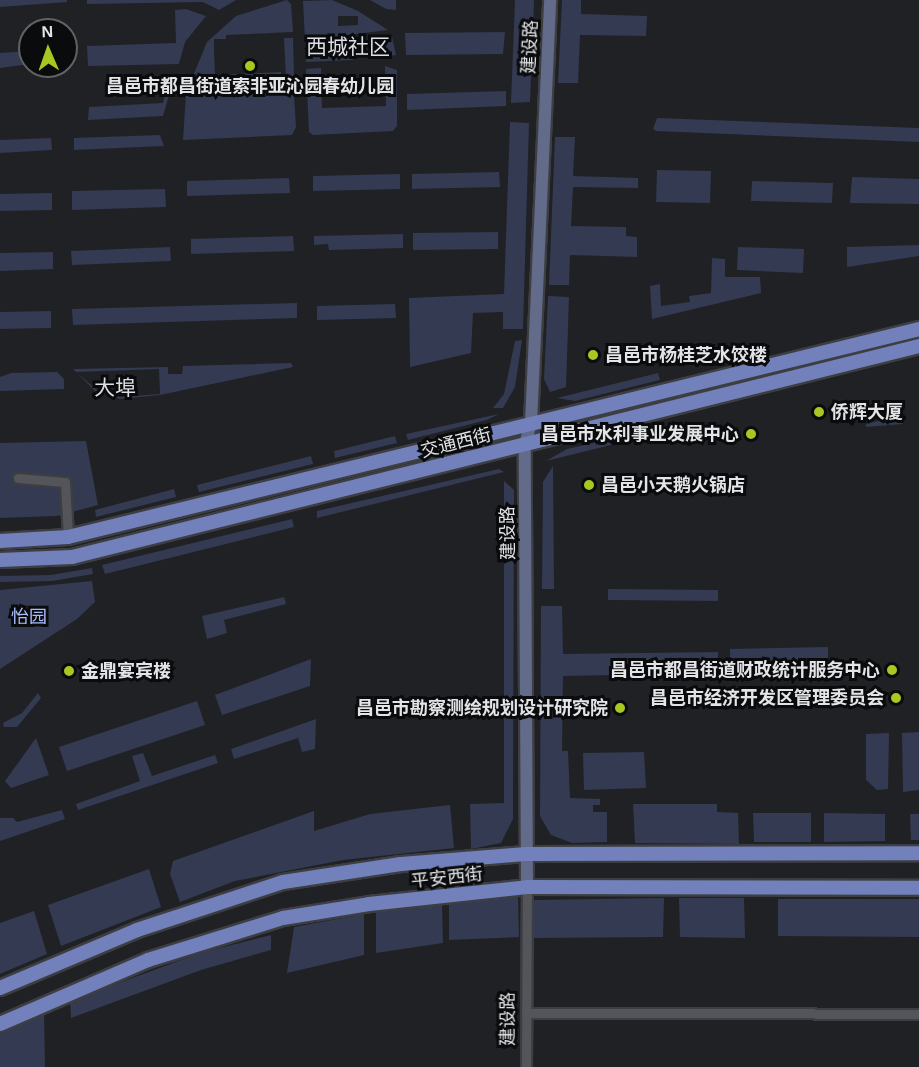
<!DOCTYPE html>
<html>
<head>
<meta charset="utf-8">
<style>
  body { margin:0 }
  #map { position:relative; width:919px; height:1067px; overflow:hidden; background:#202125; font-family:Helvetica,"Noto Sans SC",sans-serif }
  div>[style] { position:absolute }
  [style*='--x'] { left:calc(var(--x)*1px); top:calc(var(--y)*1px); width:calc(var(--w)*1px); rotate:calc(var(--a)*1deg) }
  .green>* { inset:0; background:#333a51 }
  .roads { filter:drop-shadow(2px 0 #3d3e42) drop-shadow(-2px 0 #3d3e42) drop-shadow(0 2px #3d3e42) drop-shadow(0 -2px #3d3e42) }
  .street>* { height:9px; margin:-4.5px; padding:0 4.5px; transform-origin:4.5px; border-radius:4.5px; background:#54555a }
  .secondary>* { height:12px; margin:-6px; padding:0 6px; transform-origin:6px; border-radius:6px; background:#636b8a }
  .primary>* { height:14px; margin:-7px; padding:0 7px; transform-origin:7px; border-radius:7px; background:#7281bb }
  .dots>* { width:16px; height:16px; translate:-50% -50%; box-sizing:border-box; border:3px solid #0a0b0c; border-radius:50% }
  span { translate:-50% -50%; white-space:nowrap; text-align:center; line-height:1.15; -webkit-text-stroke:6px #0a0b0c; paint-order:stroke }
  .street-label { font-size:18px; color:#e3e4e7 }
  .poi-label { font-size:18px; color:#e3e4e7; font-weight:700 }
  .left { translate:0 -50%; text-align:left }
  .right { translate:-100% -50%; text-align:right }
  .park-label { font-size:18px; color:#a9bdfe }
  .quarter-label { font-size:21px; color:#dddfe5 }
  .north { position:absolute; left:18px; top:18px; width:60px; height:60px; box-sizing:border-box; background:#0a0b0c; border:2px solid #616264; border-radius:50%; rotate:358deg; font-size:16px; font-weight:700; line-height:24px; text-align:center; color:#e3e4e7 }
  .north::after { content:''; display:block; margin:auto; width:21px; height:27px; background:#a6c820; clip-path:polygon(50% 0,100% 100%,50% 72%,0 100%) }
</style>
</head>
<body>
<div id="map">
  <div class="green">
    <i style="clip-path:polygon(0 0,67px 0,67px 2px,0 7px)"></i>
    <i style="clip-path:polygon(87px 0,236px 0,219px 10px,203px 2px,87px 4px)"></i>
    <i style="clip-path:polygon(287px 0,291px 4px,293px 32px,226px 35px,226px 39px,214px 39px,214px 52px,215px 75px,281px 72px,286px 95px,294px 95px,296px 127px,292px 135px,183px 140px,186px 93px,207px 42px,236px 16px)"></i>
    <i style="clip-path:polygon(evenodd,332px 0,358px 11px,388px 30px,317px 39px,318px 54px,344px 53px,352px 56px,353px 60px,306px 62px,303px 1px,332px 0,338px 16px,358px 16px,358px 25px,338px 26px,338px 16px)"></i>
    <i style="clip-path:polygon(370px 0,396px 0,396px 10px,386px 9px)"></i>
    <i style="clip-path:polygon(515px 0,534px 0,530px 102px,511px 103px)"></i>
    <i style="clip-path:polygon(562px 0,581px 0,581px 14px,647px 16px,646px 36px,580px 35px,578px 83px,558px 83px)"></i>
    <i style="clip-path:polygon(186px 9px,206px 16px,185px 42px,179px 64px,88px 66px,87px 46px,176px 43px,175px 10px)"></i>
    <i style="clip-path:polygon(505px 32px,503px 54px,406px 55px,405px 33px)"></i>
    <i style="clip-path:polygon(370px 37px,392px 37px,396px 55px,371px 59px)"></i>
    <i style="clip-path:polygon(284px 38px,293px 38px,294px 77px,286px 78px)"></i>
    <i style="clip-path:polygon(30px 51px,30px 64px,0 68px,0 53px)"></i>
    <i style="clip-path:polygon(385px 66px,397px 70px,397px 126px,393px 131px,313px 135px,309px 132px,306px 69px,321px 68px,322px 108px,386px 106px)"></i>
    <i style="clip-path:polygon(169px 74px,175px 74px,163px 116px,88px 120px,89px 107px,163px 103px)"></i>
    <i style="clip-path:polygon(506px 91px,506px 106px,407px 110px,407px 94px)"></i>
    <i style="clip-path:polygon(657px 118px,919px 128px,919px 142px,656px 131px,653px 129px)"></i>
    <i style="clip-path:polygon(510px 122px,529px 123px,523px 329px,503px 329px,503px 312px,473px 313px,471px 353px,410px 367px,409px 298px,504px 294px)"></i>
    <i style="clip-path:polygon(160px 135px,164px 146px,74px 150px,74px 138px)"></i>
    <i style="clip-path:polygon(555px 137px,575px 137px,573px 176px,638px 178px,638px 188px,573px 187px,571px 226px,626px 227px,626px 236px,637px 237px,637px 257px,570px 255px,569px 285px,549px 285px)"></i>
    <i style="clip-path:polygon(51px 138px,52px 150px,0 153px,0 140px)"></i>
    <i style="clip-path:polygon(657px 170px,711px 171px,710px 203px,656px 202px)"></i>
    <i style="clip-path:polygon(499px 172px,500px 187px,412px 189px,412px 174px)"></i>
    <i style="clip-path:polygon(400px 174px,400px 189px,313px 191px,313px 176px)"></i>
    <i style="clip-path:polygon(852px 177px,919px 179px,919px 204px,850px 203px)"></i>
    <i style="clip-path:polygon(289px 178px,290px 193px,187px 196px,187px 181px)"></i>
    <i style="clip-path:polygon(752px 181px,833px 183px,832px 203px,751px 201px)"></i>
    <i style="clip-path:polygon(165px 189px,166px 207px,72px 210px,72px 191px)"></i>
    <i style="clip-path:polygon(52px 193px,52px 210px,0 211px,0 194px)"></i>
    <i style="clip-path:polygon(498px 232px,498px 249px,413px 250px,413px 233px)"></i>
    <i style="clip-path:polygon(403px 234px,403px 248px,329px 250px,328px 244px,314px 245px,314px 236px)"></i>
    <i style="clip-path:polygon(293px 236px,294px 251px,191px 254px,191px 239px)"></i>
    <i style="clip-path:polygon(919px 245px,919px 256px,847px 267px,847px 247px)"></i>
    <i style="clip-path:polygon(170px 247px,171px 261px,72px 265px,71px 251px)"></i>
    <i style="clip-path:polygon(738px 247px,804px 249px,803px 273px,737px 270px)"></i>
    <i style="clip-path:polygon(53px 252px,53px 269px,0 271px,0 253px)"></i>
    <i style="clip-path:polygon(712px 258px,725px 259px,725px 277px,760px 277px,761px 293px,652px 319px,650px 286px,660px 284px,661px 306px,690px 302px,689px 296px,711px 293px)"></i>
    <i style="clip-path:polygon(548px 296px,569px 297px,566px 387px,550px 392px,544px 379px)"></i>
    <i style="clip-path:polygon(297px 303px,297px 318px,73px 325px,72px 309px)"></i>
    <i style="clip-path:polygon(395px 304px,396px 318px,317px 320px,317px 306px)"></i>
    <i style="clip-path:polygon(51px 311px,51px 328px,0 329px,0 312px)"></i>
    <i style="clip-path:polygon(522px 340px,515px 387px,503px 408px,493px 408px,504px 394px,515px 341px)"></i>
    <i style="clip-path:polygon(evenodd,291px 363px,293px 367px,160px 395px,120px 399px,95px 391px,73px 369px,168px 367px,168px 374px,182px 374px,183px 366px,291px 363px,159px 369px,160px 394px,120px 397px,97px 390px,76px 372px,159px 369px)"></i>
    <i style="clip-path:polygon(57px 372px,64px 379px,64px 389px,0 391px,0 377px,11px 373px)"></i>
    <i style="clip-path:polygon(658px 373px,660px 380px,575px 401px,557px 398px)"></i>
    <i style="clip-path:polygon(499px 414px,487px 420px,408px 440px,406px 434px)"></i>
    <i style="clip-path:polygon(901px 415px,903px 424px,866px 427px,866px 424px)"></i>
    <i style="clip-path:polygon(395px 436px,397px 443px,335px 458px,334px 451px)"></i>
    <i style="clip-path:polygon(614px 438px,615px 444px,546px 461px,567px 449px)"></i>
    <i style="clip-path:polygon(86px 441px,98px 505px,57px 516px,0 518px,0 443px)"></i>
    <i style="clip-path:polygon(311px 456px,313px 464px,199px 492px,197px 485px)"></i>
    <i style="clip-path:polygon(553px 466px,554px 589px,542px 589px,543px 482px)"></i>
    <i style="clip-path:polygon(499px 469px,504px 472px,317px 518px,317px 511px)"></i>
    <i style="clip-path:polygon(504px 481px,514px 490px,513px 819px,501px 843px,471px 849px,470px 804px,504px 803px)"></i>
    <i style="clip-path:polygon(174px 489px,176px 497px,96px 517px,95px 510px)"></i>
    <i style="clip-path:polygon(292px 519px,294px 527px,105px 574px,102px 565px)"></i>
    <i style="clip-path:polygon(92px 568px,93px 574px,52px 581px,0 582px,0 576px,51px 575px)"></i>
    <i style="clip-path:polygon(92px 581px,95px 602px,77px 619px,0 669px,0 590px)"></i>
    <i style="clip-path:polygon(608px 589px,718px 590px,718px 601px,608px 600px)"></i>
    <i style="clip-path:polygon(284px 597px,286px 604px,224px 620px,227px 633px,207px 639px,202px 616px)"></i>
    <i style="clip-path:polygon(541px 606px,562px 606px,563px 654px,718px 652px,718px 673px,563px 676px,562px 751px,568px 751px,570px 798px,600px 799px,600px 805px,593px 805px,593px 812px,607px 812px,607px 842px,572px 843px,551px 835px,540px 816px)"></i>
    <i style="clip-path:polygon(828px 647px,828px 659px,730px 661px,730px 649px)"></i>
    <i style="clip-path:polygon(311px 659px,310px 686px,222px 715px,215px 695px)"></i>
    <i style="clip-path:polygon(38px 693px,41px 698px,17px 727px,4px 727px,3px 723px,22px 713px)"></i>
    <i style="clip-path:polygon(197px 701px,205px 725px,67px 771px,59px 747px)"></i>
    <i style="clip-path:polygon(316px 719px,315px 749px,302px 752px,298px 738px,234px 759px,231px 749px)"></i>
    <i style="clip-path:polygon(919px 732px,919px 790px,903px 792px,902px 733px)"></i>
    <i style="clip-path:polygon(889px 733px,888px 789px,877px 790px,866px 780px,866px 734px)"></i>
    <i style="clip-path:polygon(36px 738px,49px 775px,11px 788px,5px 781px)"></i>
    <i style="clip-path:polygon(644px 752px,646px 788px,584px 790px,583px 753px)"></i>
    <i style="clip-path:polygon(143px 753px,152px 776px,215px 755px,218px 763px,78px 810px,76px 804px,140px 781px,132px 756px)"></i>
    <i style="clip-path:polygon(717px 804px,717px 812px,738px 813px,739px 844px,635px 843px,633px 804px)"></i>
    <i style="clip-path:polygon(450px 805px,454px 848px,343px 860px,235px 881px,180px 902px,170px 874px,173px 861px,314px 811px,314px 831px,370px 814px)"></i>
    <i style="clip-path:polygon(62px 810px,65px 819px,0 841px,0 818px,13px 818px,17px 822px)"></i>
    <i style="clip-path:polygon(753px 813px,811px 813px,811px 842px,754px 842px)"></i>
    <i style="clip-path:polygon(824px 813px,885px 814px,885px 841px,824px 842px)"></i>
    <i style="clip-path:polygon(910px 814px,919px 814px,919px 840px,911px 840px)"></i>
    <i style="clip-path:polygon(149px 869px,161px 907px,61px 946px,48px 905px)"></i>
    <i style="clip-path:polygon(518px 897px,519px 937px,449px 940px,449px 903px)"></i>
    <i style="clip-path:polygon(664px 898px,663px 937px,532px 938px,533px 900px)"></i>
    <i style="clip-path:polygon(679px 898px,744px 898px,745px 938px,680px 937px)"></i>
    <i style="clip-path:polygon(778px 899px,919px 899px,919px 937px,778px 936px)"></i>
    <i style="clip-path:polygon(442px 904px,443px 943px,376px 953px,376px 912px)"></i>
    <i style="clip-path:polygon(34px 911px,47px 954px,0 974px,0 923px)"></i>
    <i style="clip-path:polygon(364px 914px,364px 955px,287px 973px,294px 927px)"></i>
    <i style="clip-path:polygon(271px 935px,271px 950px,201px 970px,71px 1018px,70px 1001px,200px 953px)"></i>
    <i style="clip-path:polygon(44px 1010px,45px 1067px,0 1067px,0 1031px)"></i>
  </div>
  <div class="roads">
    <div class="street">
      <i style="--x:18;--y:478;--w:47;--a:4.9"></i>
      <i style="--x:65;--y:482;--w:55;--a:86.9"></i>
      <i style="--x:526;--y:1013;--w:393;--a:0.1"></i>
      <i style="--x:526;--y:1067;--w:180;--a:-89.7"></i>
    </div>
    <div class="secondary">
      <i style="--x:527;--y:887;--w:443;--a:-90.3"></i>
      <i style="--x:525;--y:444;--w:22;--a:-74"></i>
      <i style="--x:531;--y:423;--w:423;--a:-87.4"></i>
    </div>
    <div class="primary">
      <i style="--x:0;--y:541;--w:68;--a:-3.4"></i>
      <i style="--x:68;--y:537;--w:876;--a:-13.73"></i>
      <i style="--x:0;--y:560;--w:72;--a:-2.4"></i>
      <i style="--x:72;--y:557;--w:873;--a:-13.99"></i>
      <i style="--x:0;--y:988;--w:149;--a:-22.9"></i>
      <i style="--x:137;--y:930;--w:154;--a:-18.2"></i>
      <i style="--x:283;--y:882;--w:119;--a:-8.7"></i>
      <i style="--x:401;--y:864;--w:125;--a:-4.6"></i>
      <i style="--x:526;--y:854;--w:393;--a:-0.1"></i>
      <i style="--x:0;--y:1024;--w:161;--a:-23.4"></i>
      <i style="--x:148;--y:960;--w:141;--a:-17.3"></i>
      <i style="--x:283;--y:918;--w:87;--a:-9.2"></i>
      <i style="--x:369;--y:904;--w:159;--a:-6.1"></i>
      <i style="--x:527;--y:887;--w:392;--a:0.1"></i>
    </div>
  </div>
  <div class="dots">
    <i style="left:250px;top:66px;background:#a6c820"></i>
    <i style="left:593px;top:355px;background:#a6c820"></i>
    <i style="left:819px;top:412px;background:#a6c820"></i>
    <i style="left:751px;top:434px;background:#a6c820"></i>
    <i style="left:589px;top:485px;background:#a6c820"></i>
    <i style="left:892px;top:670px;background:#a6c820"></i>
    <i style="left:69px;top:671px;background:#a6c820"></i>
    <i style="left:896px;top:698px;background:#a6c820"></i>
    <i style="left:620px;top:708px;background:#a6c820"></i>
  </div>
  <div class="street-label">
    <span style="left:530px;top:47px;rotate:-87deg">建设路</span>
    <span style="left:456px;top:443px;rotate:-14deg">交通西街</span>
    <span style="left:508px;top:533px;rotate:-91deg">建设路</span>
    <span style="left:447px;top:878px;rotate:-6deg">平安西街</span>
    <span style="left:508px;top:1019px;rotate:-90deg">建设路</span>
  </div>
  <div class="poi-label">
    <span style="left:250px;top:86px">昌邑市都昌街道索非亚沁园春幼儿园</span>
    <span class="left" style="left:605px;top:355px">昌邑市杨桂芝水饺楼</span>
    <span class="left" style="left:831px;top:412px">侨辉大厦</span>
    <span class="right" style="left:739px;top:434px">昌邑市水利事业发展中心</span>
    <span class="left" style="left:601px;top:485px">昌邑小天鹅火锅店</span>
    <span class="right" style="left:880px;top:670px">昌邑市都昌街道财政统计服务中心</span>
    <span class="left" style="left:81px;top:671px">金鼎宴宾楼</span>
    <span class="right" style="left:884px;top:698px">昌邑市经济开发区管理委员会</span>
    <span class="right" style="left:608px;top:708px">昌邑市勘察测绘规划设计研究院</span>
  </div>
  <div class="park-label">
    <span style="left:29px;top:617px">怡园</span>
  </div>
  <div class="quarter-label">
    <span style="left:348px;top:47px">西城社区</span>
    <span style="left:115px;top:388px">大埠</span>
  </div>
  <div class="north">N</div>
</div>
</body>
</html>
